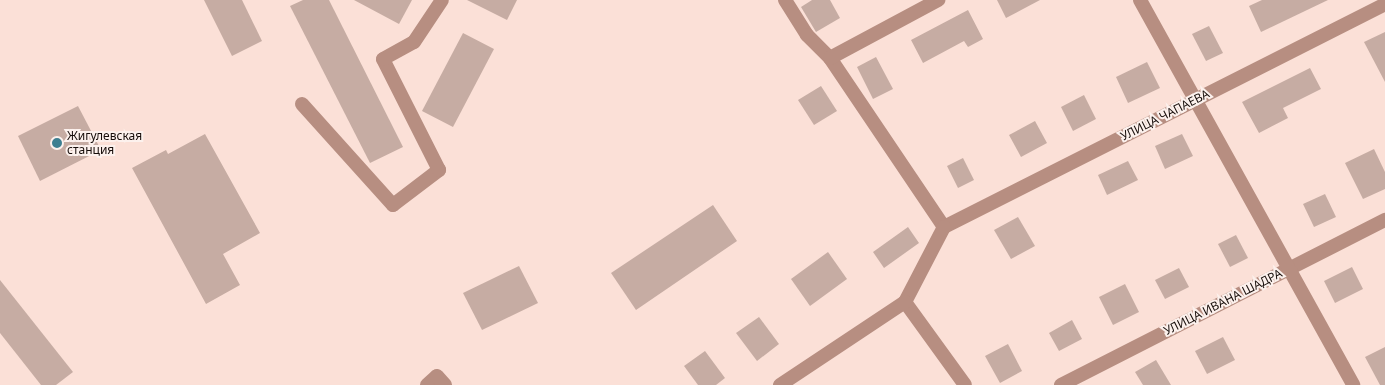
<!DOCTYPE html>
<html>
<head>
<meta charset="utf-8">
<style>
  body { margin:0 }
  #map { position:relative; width:1385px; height:385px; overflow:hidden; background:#fbe0d7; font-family:"Noto Sans",sans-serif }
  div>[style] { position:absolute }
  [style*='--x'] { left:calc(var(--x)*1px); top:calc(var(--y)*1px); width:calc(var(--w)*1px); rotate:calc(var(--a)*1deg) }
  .building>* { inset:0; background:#c6aca3 }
  .minor>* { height:14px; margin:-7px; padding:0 7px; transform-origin:7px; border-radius:7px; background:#b78e81 }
  .tertiary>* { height:14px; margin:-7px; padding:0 7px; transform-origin:7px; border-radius:7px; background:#b78e81 }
  .dots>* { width:14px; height:14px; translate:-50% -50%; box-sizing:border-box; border:2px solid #fcf1ed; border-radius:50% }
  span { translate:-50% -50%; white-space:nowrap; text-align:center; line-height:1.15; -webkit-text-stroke:4px #fcf1ed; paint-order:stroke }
  .street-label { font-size:12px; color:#160d0a }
  .poi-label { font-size:12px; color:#160d0a }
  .left { translate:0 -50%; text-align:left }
</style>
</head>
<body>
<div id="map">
  <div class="building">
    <i style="clip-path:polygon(204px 0,242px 0,262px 41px,232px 56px)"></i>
    <i style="clip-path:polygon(303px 0,329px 0,403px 147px,370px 163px,290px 6px)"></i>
    <i style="clip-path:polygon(354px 0,412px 0,399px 24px)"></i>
    <i style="clip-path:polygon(467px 0,517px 0,507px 20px)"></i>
    <i style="clip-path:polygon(812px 0,830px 0,840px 18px,816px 32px,801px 7px)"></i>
    <i style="clip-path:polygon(997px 0,1040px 0,1006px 18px)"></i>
    <i style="clip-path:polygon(1262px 0,1328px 0,1261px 32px,1249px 6px)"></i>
    <i style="clip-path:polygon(968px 10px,983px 39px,968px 47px,964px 41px,923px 63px,911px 40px)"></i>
    <i style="clip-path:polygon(1209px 26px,1223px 53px,1206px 61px,1192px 34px)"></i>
    <i style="clip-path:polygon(1385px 32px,1385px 82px,1364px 42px)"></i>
    <i style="clip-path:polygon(463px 33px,494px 49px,453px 127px,422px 111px)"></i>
    <i style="clip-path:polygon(876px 57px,893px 89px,873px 99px,857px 67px)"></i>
    <i style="clip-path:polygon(1147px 62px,1160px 88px,1128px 103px,1116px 77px)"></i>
    <i style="clip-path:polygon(1310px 68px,1321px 89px,1283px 108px,1288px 118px,1259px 133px,1242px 102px)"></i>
    <i style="clip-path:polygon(821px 86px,837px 111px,814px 125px,798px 100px)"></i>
    <i style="clip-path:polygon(1084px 95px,1096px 119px,1073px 131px,1061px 107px)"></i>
    <i style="clip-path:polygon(78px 106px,101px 150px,40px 181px,18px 136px)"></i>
    <i style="clip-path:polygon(1035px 121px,1047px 143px,1021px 157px,1009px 135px)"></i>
    <i style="clip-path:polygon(205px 134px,260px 233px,223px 254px,240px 285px,206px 304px,132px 168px,166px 150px,168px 154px)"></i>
    <i style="clip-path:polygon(1182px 134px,1193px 156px,1165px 169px,1155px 146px)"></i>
    <i style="clip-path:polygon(1374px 149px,1385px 172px,1385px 189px,1363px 199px,1345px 163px)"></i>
    <i style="clip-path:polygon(963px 158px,974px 180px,958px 188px,947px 166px)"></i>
    <i style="clip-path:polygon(1128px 161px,1138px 180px,1107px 195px,1098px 175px)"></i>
    <i style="clip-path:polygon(1325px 194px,1336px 217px,1314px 227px,1303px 204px)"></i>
    <i style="clip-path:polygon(713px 205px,737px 241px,636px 310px,611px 273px)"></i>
    <i style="clip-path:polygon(1018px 217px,1035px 246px,1011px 259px,994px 230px)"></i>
    <i style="clip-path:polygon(908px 227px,919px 243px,884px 268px,873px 252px)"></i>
    <i style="clip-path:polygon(1236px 235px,1248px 258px,1230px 267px,1218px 244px)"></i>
    <i style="clip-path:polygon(828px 252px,847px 279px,810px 306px,791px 279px)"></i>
    <i style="clip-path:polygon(519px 266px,538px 303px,482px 330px,463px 293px)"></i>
    <i style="clip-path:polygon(1352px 267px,1363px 289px,1335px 303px,1324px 281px)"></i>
    <i style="clip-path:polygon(1179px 268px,1189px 287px,1165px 299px,1155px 280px)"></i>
    <i style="clip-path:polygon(0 280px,73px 372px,56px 385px,41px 385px,0 333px)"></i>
    <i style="clip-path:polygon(1125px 284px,1139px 312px,1113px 325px,1099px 297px)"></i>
    <i style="clip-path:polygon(759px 317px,779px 344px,757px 361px,736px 333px)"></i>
    <i style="clip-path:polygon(1072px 320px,1082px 339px,1059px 351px,1049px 333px)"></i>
    <i style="clip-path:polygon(1223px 337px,1235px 360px,1207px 374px,1195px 351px)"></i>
    <i style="clip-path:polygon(1008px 344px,1022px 371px,1000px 383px,985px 356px)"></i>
    <i style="clip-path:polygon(1385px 347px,1385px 385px,1380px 385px,1365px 357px)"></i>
    <i style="clip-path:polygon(705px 351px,725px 378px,716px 385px,698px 385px,684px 366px)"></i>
    <i style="clip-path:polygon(1156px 360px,1171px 385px,1143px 385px,1135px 372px)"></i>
  </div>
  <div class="minor">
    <i style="--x:785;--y:0;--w:41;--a:57.8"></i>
    <i style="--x:807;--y:35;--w:33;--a:45"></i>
    <i style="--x:830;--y:58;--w:204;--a:56"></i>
    <i style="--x:830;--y:58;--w:123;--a:-28.2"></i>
    <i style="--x:302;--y:104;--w:136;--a:48"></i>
    <i style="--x:393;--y:205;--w:58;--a:-37.3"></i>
    <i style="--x:439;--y:170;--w:124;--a:-116.8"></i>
    <i style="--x:383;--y:59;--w:35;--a:-29"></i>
    <i style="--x:414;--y:42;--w:50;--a:-56.3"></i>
    <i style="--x:944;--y:227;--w:494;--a:-26.8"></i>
    <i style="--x:944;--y:227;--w:85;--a:117.5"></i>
    <i style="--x:905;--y:302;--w:102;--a:54.1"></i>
    <i style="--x:427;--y:385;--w:13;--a:-42"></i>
    <i style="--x:437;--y:376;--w:12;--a:48"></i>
    <i style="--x:780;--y:385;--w:150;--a:-33.6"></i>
    <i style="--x:1061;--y:385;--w:364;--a:-27"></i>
  </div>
  <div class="tertiary">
    <i style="--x:1140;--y:0;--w:440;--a:61"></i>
  </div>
  <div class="dots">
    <i style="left:57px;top:143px;background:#3d7f91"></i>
  </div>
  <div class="street-label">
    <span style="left:1165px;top:115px;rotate:-27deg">УЛИЦА ЧАПАЕВА</span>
    <span style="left:1223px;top:302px;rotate:-27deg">УЛИЦА ИВАНА ШАДРА</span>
  </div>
  <div class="poi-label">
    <span class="left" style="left:67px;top:143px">Жигулевская<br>станция</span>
  </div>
</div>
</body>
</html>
